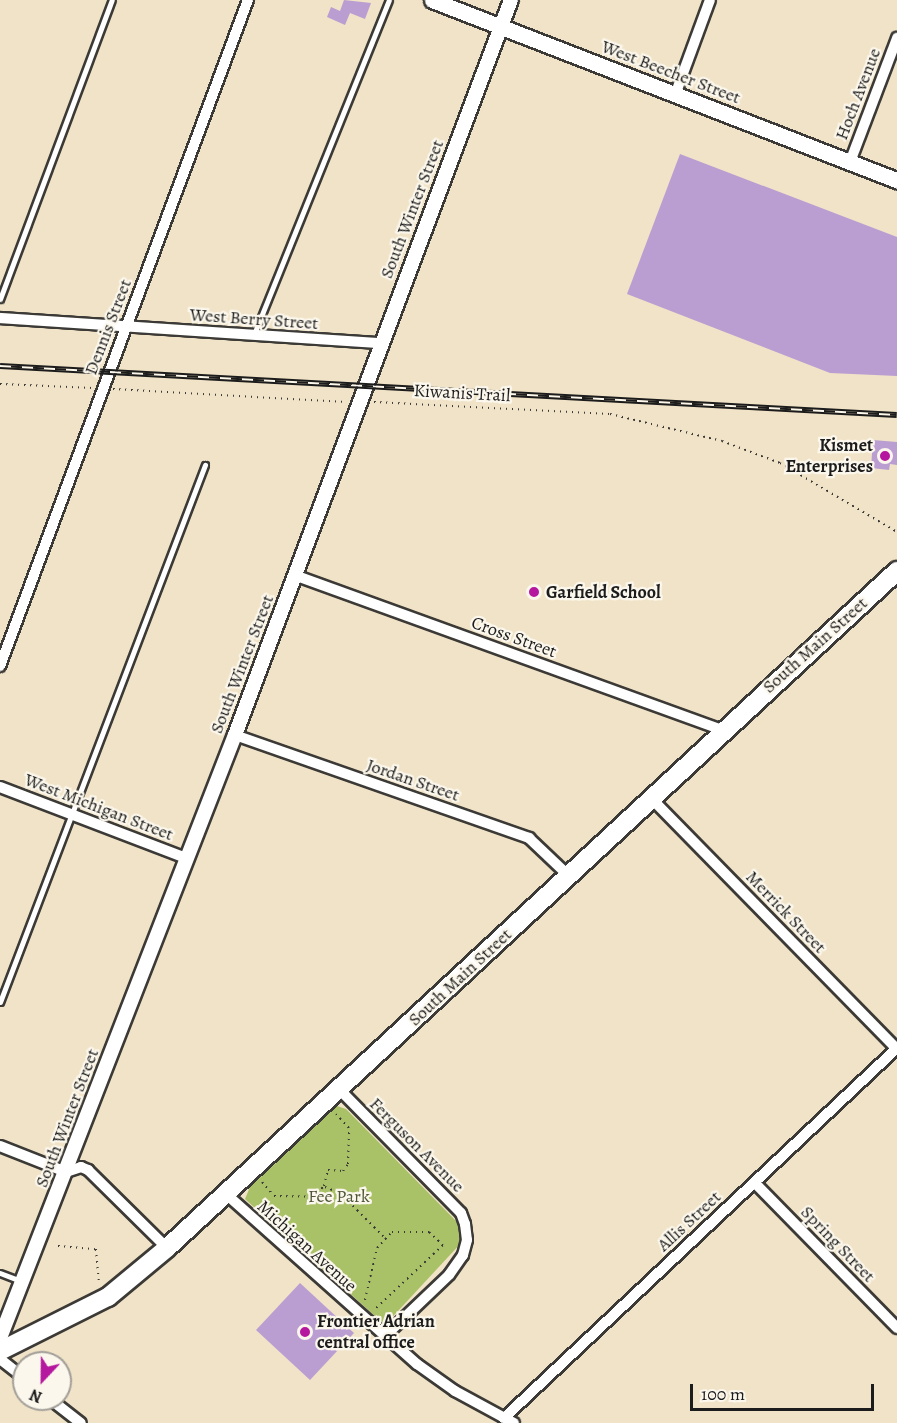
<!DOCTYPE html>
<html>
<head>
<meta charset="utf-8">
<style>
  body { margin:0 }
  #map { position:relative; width:897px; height:1423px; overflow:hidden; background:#f1e3c7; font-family:Alegreya,serif }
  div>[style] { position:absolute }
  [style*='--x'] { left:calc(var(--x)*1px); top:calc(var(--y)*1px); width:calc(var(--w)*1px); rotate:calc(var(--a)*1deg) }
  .green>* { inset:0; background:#a9c167 }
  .building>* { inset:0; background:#ba9ed2 }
  .path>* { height:2px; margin-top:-1px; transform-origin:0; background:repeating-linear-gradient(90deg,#3c3a36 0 1.5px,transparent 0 6px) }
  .roads { filter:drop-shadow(2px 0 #3c3a36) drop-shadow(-2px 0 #3c3a36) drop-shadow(0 2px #3c3a36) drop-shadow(0 -2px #3c3a36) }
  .service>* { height:5px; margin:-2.5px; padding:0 2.5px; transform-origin:2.5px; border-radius:2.5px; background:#fff }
  .minor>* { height:10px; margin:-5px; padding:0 5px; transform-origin:5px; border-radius:5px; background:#fff }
  .tertiary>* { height:14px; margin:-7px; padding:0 7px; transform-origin:7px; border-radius:7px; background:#fff }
  .secondary>* { height:15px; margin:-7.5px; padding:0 7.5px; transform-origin:7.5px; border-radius:7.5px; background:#fff }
  .primary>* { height:18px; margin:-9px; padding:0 9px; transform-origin:9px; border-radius:9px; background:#fff }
  .rail>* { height:6px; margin-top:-3px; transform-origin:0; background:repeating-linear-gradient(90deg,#fbf7ec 0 11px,#1c1c1c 0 22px); box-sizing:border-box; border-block:2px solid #1c1c1c }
  .dots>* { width:16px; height:16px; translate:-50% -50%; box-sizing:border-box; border:3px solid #fbf7ec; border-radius:50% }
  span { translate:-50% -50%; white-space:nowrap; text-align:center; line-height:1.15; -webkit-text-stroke:4.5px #fbf7ec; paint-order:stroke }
  .street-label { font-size:18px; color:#1c1c1c }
  .poi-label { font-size:18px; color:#1c1c1c; font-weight:700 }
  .right { translate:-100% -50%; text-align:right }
  .left { translate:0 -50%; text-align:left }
  .park-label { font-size:18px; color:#4d5636 }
  .north { position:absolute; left:12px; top:1351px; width:60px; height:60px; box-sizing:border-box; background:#fbf7ec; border:2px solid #a29f99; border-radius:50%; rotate:202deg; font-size:16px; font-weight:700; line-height:24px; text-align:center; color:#1c1c1c }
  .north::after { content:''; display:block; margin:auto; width:21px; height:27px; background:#b5179e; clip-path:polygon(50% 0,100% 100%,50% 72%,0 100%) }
  .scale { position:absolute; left:690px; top:1384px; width:184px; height:27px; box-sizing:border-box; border:3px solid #1c1c1c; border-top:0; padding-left:8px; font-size:18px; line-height:21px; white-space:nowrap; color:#1c1c1c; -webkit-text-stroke:4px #fbf7ec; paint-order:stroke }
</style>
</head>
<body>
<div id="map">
  <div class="green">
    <i style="clip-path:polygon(337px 1106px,346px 1109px,459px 1224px,462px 1242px,385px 1325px,245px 1199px,250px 1187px)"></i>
  </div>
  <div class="building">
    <i style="clip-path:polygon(344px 0,371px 3px,365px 19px,350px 13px,345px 25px,327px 17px,331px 7px,340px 11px)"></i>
    <i style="clip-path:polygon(680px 154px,897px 237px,897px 376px,830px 373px,627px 294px)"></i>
    <i style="clip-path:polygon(873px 440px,897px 442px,897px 465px,890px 464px,889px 470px,871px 468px)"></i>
    <i style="clip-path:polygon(300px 1283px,354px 1333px,310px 1380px,256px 1330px)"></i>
  </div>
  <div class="path">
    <i style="--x:0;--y:384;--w:93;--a:2.5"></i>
    <i style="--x:113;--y:389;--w:234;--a:3.2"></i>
    <i style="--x:374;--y:402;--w:236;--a:2.9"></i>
    <i style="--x:610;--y:414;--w:115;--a:13.6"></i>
    <i style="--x:722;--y:441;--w:62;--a:20.8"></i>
    <i style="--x:780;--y:463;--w:136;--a:30.5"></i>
    <i style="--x:262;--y:1182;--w:18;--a:49"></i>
    <i style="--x:274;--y:1196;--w:39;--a:1"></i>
    <i style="--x:313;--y:1197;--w:16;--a:-45"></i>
    <i style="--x:324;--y:1186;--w:16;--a:-76"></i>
    <i style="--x:328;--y:1170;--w:15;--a:4"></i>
    <i style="--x:343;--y:1171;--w:9;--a:-54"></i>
    <i style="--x:348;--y:1164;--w:36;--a:-88"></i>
    <i style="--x:349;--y:1128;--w:19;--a:-133"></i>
    <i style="--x:325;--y:1187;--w:16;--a:22"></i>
    <i style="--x:340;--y:1193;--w:65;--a:45"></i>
    <i style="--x:58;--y:1246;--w:38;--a:5"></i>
    <i style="--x:96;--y:1249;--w:34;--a:85"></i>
    <i style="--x:365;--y:1300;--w:53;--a:-77"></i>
    <i style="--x:377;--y:1248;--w:22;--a:-47"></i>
    <i style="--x:392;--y:1232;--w:37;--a:0"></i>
    <i style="--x:429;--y:1232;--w:19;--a:43"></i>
    <i style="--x:443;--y:1245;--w:93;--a:136.7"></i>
  </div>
  <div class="roads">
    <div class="service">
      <i style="--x:0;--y:299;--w:319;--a:-69.5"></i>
      <i style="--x:254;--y:334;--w:360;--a:-68"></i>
      <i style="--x:0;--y:1002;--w:575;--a:-69.11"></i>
      <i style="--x:0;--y:1273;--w:22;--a:21"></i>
    </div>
    <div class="minor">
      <i style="--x:675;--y:95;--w:101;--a:-69.8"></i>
      <i style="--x:850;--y:162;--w:133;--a:-69.2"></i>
      <i style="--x:0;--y:318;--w:381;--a:3.8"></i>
      <i style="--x:294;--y:575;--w:456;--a:19.9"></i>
      <i style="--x:0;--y:666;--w:711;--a:-69.58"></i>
      <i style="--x:235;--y:735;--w:312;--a:19.3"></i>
      <i style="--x:529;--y:838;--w:55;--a:43.5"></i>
      <i style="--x:0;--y:787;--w:199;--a:20.9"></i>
      <i style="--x:651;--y:798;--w:351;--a:45.6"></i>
      <i style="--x:339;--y:1089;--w:174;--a:45.5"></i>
      <i style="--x:461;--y:1213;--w:12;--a:70"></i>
      <i style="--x:465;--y:1224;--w:16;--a:83"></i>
      <i style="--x:467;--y:1240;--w:16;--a:105"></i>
      <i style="--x:463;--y:1255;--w:24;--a:125"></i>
      <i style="--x:449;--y:1275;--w:90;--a:136.4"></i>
      <i style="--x:0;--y:1146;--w:71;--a:21.5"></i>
      <i style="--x:66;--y:1172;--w:16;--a:-18"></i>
      <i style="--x:81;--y:1167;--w:8;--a:23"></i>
      <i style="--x:88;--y:1170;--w:111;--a:44.6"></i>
      <i style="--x:755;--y:1183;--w:203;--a:45.6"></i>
      <i style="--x:226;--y:1194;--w:256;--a:41.7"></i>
      <i style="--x:417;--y:1364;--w:47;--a:35.4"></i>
      <i style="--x:455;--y:1391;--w:67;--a:28.5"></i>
      <i style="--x:0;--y:1359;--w:31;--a:38"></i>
      <i style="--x:50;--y:1399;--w:39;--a:38"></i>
      <i style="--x:504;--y:1418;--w:538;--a:-43.27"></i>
    </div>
    <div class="tertiary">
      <i style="--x:0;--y:1338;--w:647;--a:-68.71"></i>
      <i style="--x:235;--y:735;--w:785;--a:-69.42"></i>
    </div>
    <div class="secondary">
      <i style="--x:432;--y:0;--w:499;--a:21.2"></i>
    </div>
    <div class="primary">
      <i style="--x:0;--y:1351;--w:121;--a:-26.6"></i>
      <i style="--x:108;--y:1297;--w:77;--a:-39.7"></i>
      <i style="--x:167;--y:1248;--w:996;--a:-42.84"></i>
    </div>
  </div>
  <div class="rail">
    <i style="--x:0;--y:366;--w:898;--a:3.13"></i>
  </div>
  <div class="dots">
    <i style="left:885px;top:456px;background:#b5179e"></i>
    <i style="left:534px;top:592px;background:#b5179e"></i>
    <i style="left:305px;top:1332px;background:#b5179e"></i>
  </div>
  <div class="street-label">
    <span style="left:671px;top:72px;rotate:21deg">West Beecher Street</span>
    <span style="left:858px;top:94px;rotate:-69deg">Hoch Avenue</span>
    <span style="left:412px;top:209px;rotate:-69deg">South Winter Street</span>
    <span style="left:254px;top:319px;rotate:4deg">West Berry Street</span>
    <span style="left:108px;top:327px;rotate:-69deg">Dennis Street</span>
    <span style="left:462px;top:393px;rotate:3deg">Kiwanis Trail</span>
    <span style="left:514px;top:637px;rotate:20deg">Cross Street</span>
    <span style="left:815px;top:645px;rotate:-42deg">South Main Street</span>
    <span style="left:242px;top:664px;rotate:-69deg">South Winter Street</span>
    <span style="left:413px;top:780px;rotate:19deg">Jordan Street</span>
    <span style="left:99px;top:807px;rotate:21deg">West Michigan Street</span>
    <span style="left:786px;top:912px;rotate:46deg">Merrick Street</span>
    <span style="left:460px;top:977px;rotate:-43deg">South Main Street</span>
    <span style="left:67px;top:1118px;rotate:-69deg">South Winter Street</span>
    <span style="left:417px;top:1145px;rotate:45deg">Ferguson Avenue</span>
    <span style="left:689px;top:1221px;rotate:-43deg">Allis Street</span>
    <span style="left:838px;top:1244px;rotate:46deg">Spring Street</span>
    <span style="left:307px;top:1246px;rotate:42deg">Michigan Avenue</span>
  </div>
  <div class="poi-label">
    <span class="right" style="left:873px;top:456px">Kismet<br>Enterprises</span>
    <span class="left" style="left:546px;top:592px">Garfield School</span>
    <span class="left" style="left:317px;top:1332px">Frontier Adrian<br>central office</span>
  </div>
  <div class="park-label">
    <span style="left:339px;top:1196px">Fee Park</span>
  </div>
  <div class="north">N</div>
  <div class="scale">100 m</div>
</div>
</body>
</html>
